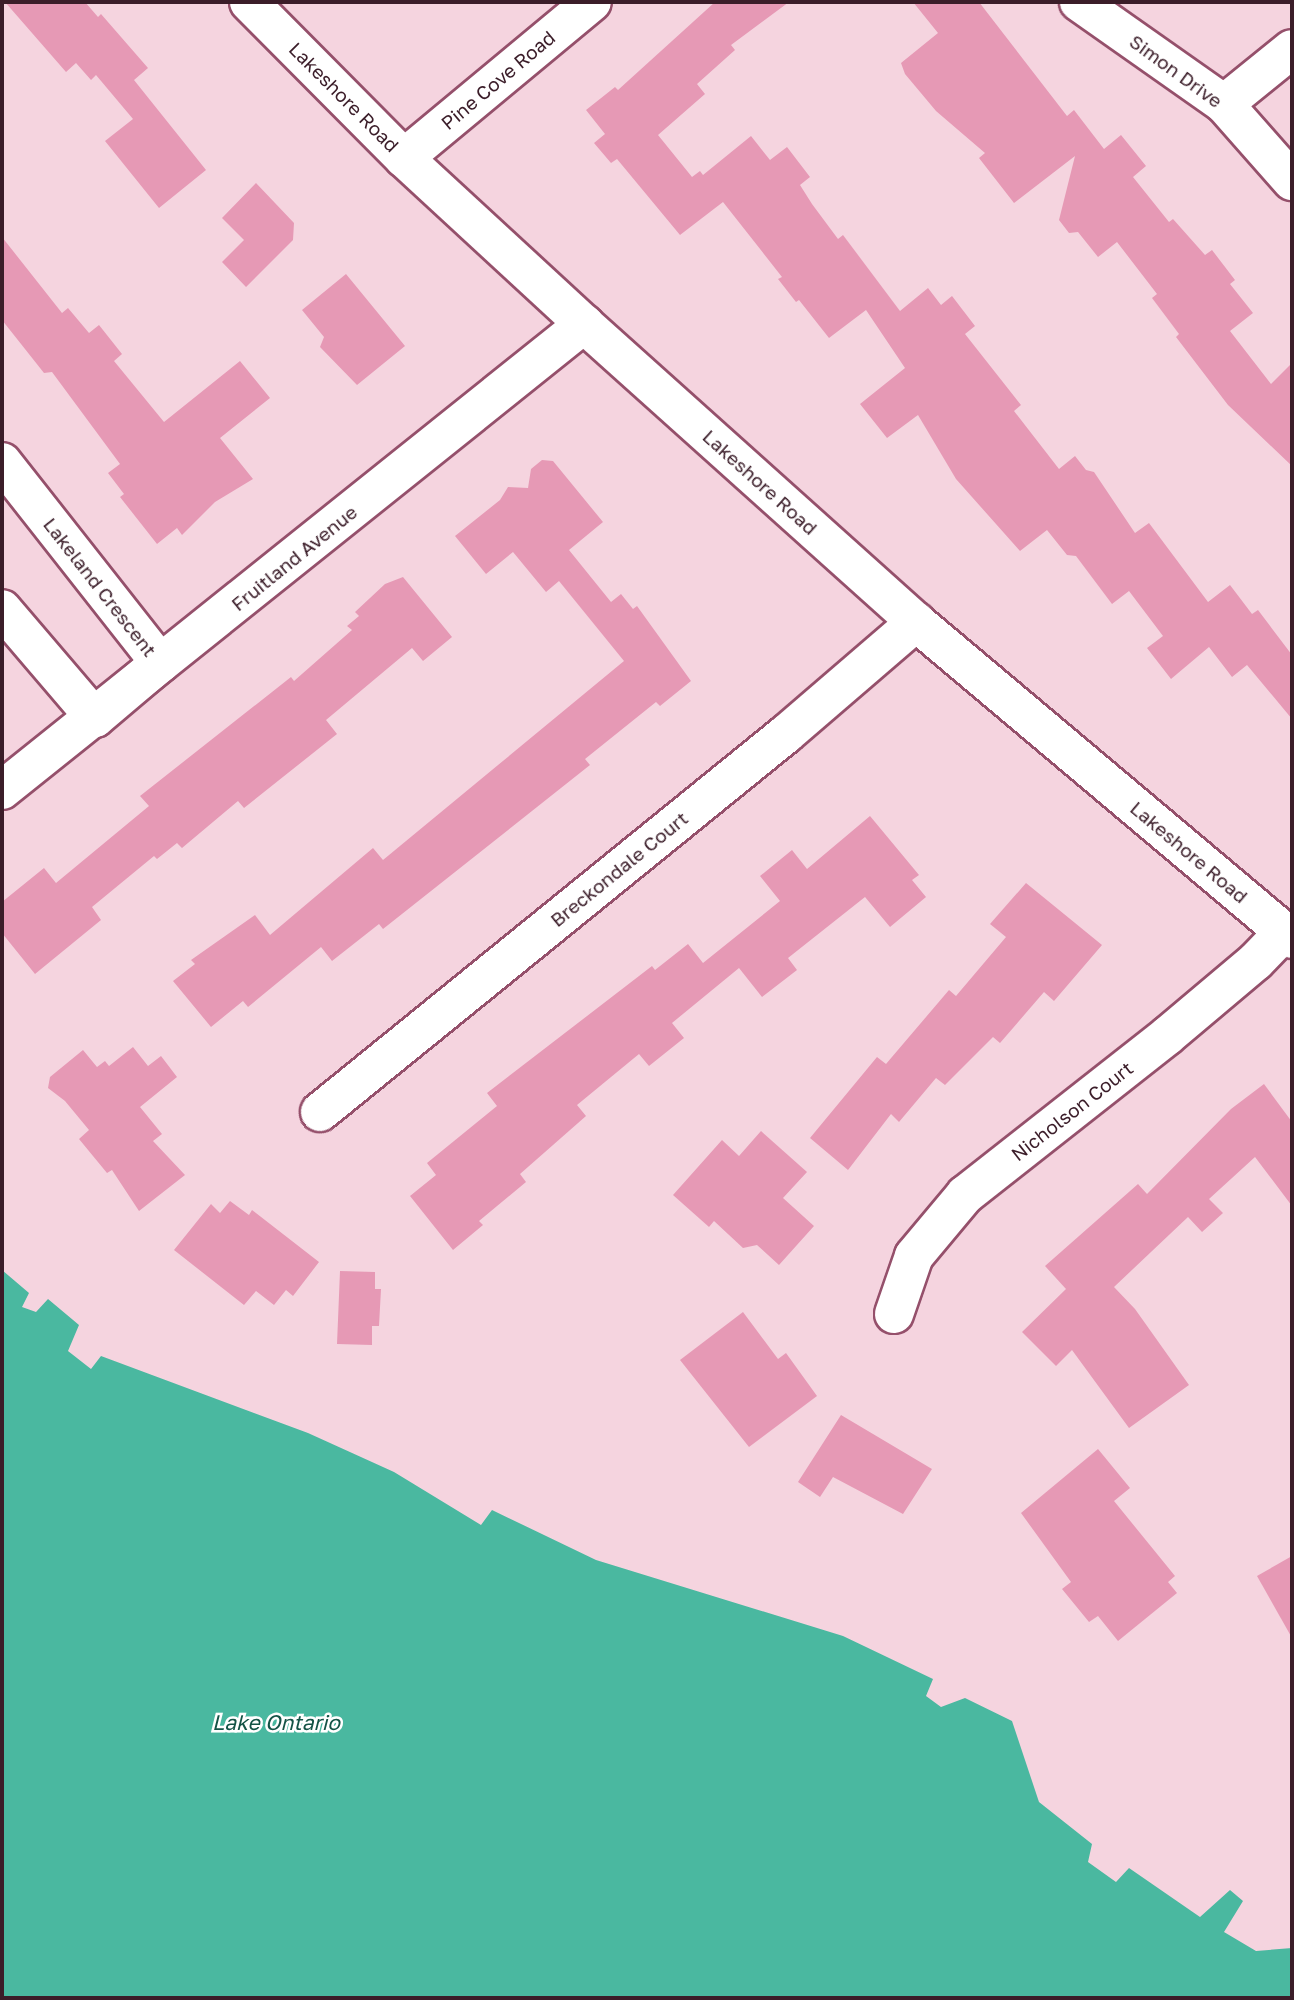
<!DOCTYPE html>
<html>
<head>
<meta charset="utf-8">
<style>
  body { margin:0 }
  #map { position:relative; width:1294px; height:2000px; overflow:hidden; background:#f5d4df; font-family:"Golos Text",sans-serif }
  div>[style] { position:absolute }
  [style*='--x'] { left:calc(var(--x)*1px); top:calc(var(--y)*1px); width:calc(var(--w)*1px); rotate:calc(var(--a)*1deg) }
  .water>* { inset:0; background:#4ab8a0 }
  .building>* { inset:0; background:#e699b5 }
  .roads { filter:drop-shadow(2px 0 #95506b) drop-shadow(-2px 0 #95506b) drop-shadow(0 2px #95506b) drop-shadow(0 -2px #95506b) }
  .minor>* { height:38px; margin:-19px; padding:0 19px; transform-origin:19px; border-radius:19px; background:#fff }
  .major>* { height:38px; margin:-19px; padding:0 19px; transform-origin:19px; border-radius:19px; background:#fff }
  span { translate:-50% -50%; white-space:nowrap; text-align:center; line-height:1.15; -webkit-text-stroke:5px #fff; paint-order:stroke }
  .street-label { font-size:19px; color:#3b1d29 }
  .water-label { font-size:21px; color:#145346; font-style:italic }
  .frame { position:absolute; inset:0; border:4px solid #3b1d29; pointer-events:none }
</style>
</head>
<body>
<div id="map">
  <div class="water">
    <i style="clip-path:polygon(2px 1270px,29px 1293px,22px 1307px,36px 1312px,48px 1299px,79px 1325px,68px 1351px,91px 1369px,101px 1356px,308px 1433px,394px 1472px,481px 1525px,492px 1510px,596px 1560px,843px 1636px,933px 1679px,926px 1696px,941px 1707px,965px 1698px,1012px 1721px,1039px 1802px,1092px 1844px,1088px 1862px,1116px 1882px,1129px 1868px,1200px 1917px,1230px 1890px,1243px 1901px,1224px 1932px,1256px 1951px,1292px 1948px,1292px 1998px,2px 1998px)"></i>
  </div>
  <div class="building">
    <i style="clip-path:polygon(5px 2px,85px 2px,98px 17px,101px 14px,148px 68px,134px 80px,206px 170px,159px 208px,105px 141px,133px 119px,96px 75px,91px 80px,76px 63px,66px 72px)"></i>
    <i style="clip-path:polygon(715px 2px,789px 2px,731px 45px,735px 50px,697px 84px,705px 94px,658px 135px,692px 177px,700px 171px,703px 175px,751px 136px,770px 160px,787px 147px,810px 177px,800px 185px,812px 204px,838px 239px,843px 235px,900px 311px,928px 288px,941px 305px,952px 296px,975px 326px,965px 334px,1021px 405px,1014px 411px,1059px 469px,1075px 456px,1086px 470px,1094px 472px,1135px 533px,1149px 523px,1208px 602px,1230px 585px,1252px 614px,1258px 610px,1292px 655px,1292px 719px,1247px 665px,1232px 677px,1209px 647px,1171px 679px,1147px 648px,1163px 636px,1129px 591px,1112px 604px,1076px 556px,1067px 555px,1047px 530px,1020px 551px,956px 479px,918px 415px,887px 438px,860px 404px,905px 368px,866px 310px,829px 338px,799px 300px,796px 302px,778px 279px,782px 277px,723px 202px,680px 235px,617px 159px,611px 163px,594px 143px,605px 134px,586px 110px,615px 87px,618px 90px)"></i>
    <i style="clip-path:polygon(913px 2px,979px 2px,1067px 116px,1074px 110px,1104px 149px,1121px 135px,1146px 166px,1133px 177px,1169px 222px,1173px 219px,1205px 255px,1212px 250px,1235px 280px,1230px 284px,1253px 313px,1230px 331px,1271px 384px,1292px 363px,1292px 466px,1228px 405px,1176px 337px,1179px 334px,1152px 298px,1157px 294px,1117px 242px,1098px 257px,1078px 232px,1069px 233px,1059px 220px,1075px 156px,1014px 203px,979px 158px,985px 153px,936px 111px,905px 74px,901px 63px,938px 33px)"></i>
    <i style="clip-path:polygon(256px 183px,294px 223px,293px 240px,246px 287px,222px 262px,244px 240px,222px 218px)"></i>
    <i style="clip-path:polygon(2px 237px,62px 313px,68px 308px,89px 333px,99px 325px,122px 354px,114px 361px,164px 422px,240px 361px,270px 398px,220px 438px,253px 479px,215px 502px,182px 535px,177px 528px,157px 544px,120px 497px,124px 494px,108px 473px,120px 464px,52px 372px,44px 373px,2px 320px)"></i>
    <i style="clip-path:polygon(346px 274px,405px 346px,357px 385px,320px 347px,324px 337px,302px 310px)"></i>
    <i style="clip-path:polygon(542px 460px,553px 461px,603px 522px,569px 550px,611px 602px,621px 594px,633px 609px,637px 606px,691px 681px,660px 706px,656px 702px,585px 759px,590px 765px,383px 929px,379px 924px,332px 961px,321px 947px,248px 1007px,243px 1001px,211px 1027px,173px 981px,195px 964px,191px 960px,255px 915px,270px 935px,373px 848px,383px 860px,624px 661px,559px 581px,546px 592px,513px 552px,486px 574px,455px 536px,500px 500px,508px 487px,528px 488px,531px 469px)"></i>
    <i style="clip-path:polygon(403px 577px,452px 637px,423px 661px,412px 648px,326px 720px,337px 734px,244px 808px,238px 801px,182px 848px,177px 843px,157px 859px,154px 856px,92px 907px,101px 920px,35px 974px,2px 933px,2px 902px,44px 868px,56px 883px,149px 806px,140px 796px,291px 677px,294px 681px,352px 630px,347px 626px,359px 616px,355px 612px,385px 584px)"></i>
    <i style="clip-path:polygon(870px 816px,919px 875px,912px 880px,926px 897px,890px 927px,865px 897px,788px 958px,797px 970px,762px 997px,739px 968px,672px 1023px,684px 1038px,649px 1066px,639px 1054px,577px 1105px,586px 1116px,520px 1174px,526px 1182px,479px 1221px,483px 1225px,453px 1250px,410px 1196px,436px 1175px,427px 1163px,497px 1106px,487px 1093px,652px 966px,655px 970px,688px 944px,703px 963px,780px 901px,760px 876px,792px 850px,807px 869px)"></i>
    <i style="clip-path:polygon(1026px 883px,1102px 945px,1054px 1001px,1044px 992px,1000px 1043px,993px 1037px,945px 1085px,936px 1078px,899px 1122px,891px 1114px,848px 1170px,810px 1138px,877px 1057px,886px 1064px,949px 990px,956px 996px,1006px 937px,990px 924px)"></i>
    <i style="clip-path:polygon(133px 1047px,148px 1066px,161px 1056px,177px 1077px,140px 1107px,162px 1134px,153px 1141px,185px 1175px,139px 1211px,112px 1170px,107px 1173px,79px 1139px,89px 1130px,65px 1101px,48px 1088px,50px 1077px,83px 1050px,97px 1067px,105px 1061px,109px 1066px)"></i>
    <i style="clip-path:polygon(1264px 1084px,1292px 1122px,1292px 1206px,1255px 1157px,1209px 1199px,1223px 1213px,1202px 1232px,1188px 1217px,1114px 1287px,1135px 1309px,1189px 1385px,1129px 1428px,1072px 1350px,1056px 1366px,1022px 1332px,1066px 1289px,1045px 1266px,1138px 1184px,1147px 1194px,1231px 1109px)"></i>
    <i style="clip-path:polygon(761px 1131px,807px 1172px,783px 1198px,814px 1226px,779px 1265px,757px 1245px,743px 1248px,714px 1221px,709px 1227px,673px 1195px,722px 1140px,739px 1156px)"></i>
    <i style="clip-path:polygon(230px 1201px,249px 1215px,252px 1210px,319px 1262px,293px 1296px,286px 1290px,274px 1305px,256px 1291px,244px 1305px,174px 1250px,211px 1204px,220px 1213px)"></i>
    <i style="clip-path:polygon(340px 1271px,375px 1272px,375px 1289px,381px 1289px,379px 1326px,372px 1326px,372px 1345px,337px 1344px)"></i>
    <i style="clip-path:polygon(743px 1312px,778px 1359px,786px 1353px,817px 1396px,749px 1447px,680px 1360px)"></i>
    <i style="clip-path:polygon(841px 1415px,932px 1469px,903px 1514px,833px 1477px,820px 1497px,798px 1482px)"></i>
    <i style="clip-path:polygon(1098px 1449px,1130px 1488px,1114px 1501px,1175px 1576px,1168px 1582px,1177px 1593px,1118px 1641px,1098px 1616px,1089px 1622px,1062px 1589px,1071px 1582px,1021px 1513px)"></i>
    <i style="clip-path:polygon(1292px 1556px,1292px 1638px,1257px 1576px)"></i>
  </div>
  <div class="roads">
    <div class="minor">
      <i style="--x:1079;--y:2;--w:177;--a:35.1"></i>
      <i style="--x:1224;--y:104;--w:103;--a:48.6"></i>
      <i style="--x:1224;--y:104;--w:87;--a:-39"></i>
      <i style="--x:404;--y:158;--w:244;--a:-39.7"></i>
      <i style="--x:2;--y:462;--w:256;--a:51.8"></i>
      <i style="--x:160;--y:663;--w:85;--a:139.8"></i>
      <i style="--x:95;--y:718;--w:143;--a:-130.5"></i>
      <i style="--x:2;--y:790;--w:746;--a:-38.68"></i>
      <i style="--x:320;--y:1112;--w:600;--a:-39.05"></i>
      <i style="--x:786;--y:734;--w:172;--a:-40.7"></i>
      <i style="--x:894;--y:1314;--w:61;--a:-71"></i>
      <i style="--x:914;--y:1256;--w:80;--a:-50.1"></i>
      <i style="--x:965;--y:1195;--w:257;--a:-38.2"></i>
      <i style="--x:1167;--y:1036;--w:116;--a:-40.1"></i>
      <i style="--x:1256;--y:961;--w:40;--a:-46"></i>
    </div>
    <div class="major">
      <i style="--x:249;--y:2;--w:220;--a:45.2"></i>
      <i style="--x:404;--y:158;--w:245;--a:42.7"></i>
      <i style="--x:584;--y:324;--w:446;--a:41.9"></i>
      <i style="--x:916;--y:622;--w:492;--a:40.1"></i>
    </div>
  </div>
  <div class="street-label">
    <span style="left:1176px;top:71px;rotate:36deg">Simon Drive</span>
    <span style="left:498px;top:80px;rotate:-40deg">Pine Cove Road</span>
    <span style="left:344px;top:97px;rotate:45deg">Lakeshore Road</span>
    <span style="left:760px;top:482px;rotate:42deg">Lakeshore Road</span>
    <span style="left:294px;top:558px;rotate:-39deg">Fruitland Avenue</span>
    <span style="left:100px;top:587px;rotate:52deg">Lakeland Crescent</span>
    <span style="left:1189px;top:852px;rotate:40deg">Lakeshore Road</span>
    <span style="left:619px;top:869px;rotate:-39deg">Breckondale Court</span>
    <span style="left:1072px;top:1111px;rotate:-38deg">Nicholson Court</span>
  </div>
  <div class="water-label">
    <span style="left:276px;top:1722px">Lake Ontario</span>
  </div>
  <div class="frame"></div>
</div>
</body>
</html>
